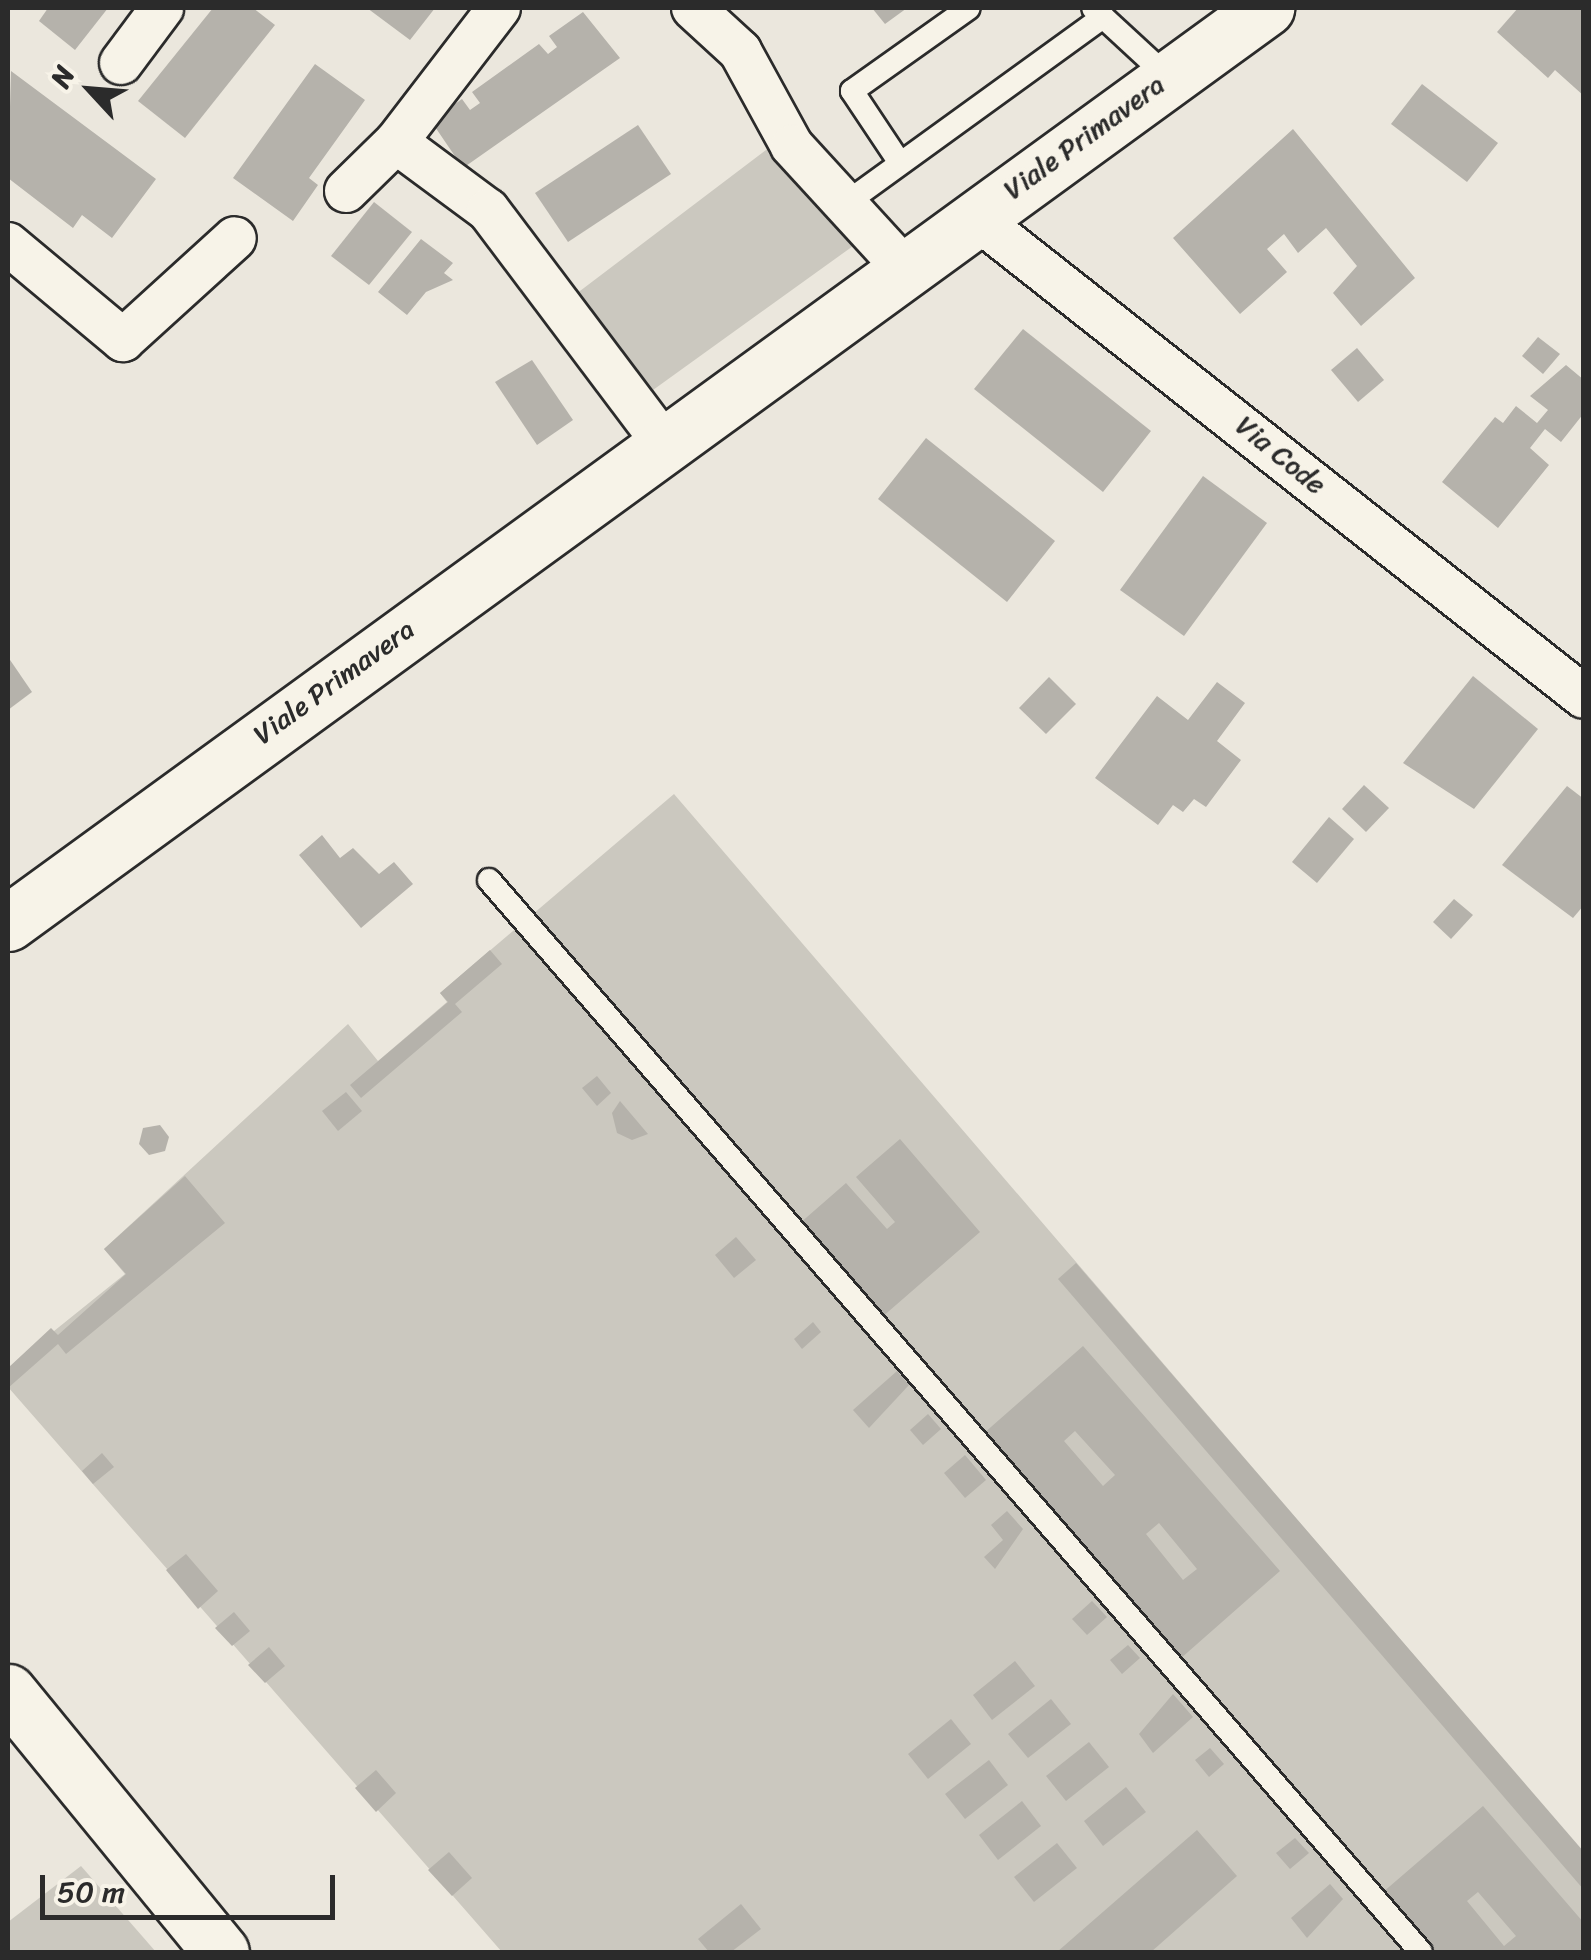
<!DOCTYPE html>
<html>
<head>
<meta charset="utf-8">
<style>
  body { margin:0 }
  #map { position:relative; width:1591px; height:1960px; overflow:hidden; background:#ebe7dd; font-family:Sriracha,sans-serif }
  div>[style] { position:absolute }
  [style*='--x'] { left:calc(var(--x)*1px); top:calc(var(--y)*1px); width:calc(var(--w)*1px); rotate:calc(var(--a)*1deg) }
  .green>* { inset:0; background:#cbc8bf }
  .building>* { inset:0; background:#b5b2ab }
  .roads { filter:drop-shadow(2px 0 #2b2b2b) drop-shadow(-2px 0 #2b2b2b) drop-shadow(0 2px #2b2b2b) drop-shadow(0 -2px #2b2b2b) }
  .lane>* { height:22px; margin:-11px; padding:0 11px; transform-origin:11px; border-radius:11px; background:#f7f3e8 }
  .street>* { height:42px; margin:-21px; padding:0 21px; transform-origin:21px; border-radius:21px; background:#f7f3e8 }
  .secondary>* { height:55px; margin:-27.5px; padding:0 27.5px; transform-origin:27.5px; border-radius:27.5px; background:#f7f3e8 }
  span { translate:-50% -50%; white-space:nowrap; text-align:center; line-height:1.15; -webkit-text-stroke:8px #f7f3e8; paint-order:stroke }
  .street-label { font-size:28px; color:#2b2b2b }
  .frame { position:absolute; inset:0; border:10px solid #2b2b2b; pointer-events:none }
  .north { position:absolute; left:40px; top:40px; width:100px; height:100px; -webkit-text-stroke:8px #f7f3e8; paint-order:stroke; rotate:296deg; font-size:28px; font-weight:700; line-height:40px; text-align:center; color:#2b2b2b }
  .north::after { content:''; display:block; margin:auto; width:35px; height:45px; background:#2b2b2b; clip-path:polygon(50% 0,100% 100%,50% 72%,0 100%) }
  .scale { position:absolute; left:40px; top:1875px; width:295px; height:45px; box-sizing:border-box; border:5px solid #2b2b2b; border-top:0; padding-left:12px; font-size:30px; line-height:35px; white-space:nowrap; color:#2b2b2b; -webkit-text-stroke:8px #f7f3e8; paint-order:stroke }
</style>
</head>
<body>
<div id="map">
  <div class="green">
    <i style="clip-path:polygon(770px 147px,785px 171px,860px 241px,653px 390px,576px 294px)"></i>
    <i style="clip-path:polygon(674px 794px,1583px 1852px,1583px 1952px,502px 1952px,8px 1387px,8px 1368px,125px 1274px,104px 1249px,348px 1024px,378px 1061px,447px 1002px,440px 993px)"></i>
    <i style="clip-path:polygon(81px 1866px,156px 1952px,8px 1952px,8px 1922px)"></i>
  </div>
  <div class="building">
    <i style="clip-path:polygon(48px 8px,108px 8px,75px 50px,39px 21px)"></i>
    <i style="clip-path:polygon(213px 8px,253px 8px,275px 25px,185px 138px,138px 101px)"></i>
    <i style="clip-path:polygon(367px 8px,435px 8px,410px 40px)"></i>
    <i style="clip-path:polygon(872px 8px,907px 8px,885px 24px)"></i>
    <i style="clip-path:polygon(1518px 8px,1584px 8px,1584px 96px,1555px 70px,1548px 78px,1497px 32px)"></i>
    <i style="clip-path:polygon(583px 12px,620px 58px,463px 168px,431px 121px,462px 99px,470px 110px,480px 103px,472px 92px,539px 44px,548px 54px,557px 47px,549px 36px)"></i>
    <i style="clip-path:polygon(315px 64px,365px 100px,309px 178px,318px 185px,293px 221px,233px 178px)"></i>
    <i style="clip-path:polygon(11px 71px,156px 179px,112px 238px,82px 215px,73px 228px,8px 178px)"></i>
    <i style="clip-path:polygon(1422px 84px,1498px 143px,1467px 182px,1391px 124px)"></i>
    <i style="clip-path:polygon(638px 125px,671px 174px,568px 242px,535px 193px)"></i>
    <i style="clip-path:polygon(1293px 129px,1415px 278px,1361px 326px,1333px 293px,1357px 266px,1326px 228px,1298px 253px,1284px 234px,1267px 249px,1287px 272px,1240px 314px,1173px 238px)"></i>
    <i style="clip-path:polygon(374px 202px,412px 232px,369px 285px,331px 256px)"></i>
    <i style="clip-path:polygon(421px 239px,453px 263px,444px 273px,453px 280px,426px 292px,407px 315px,378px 292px)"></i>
    <i style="clip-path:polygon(1023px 329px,1151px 431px,1103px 492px,974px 389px)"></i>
    <i style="clip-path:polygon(1538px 337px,1560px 354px,1543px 374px,1522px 356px)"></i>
    <i style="clip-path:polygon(1357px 348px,1384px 380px,1358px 402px,1331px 370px)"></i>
    <i style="clip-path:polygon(532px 360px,573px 420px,537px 445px,495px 382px)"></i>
    <i style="clip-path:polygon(1566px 365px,1584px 380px,1584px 413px,1561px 442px,1545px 429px,1530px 448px,1549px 465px,1498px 528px,1442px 482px,1495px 417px,1503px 423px,1516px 406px,1537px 423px,1548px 410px,1530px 396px)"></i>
    <i style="clip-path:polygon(926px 438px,1055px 541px,1007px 602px,878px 499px)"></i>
    <i style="clip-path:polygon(1203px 476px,1267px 523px,1184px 636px,1120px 590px)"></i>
    <i style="clip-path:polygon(8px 657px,32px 692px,8px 710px)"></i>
    <i style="clip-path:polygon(1473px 676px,1538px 729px,1474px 809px,1403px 763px)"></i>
    <i style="clip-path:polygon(1049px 677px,1076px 704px,1046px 734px,1019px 708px)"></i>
    <i style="clip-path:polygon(1217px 682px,1245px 703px,1217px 741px,1241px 760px,1206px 807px,1194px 799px,1183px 812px,1173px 805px,1158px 825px,1095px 778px,1157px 696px,1188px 720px)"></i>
    <i style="clip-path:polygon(1364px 785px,1389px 808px,1366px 832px,1342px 809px)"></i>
    <i style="clip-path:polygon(1567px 786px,1584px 799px,1584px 905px,1573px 918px,1502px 865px)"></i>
    <i style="clip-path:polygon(1329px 817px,1354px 839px,1317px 883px,1292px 862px)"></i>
    <i style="clip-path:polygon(322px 835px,340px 858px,353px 848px,379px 874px,394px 862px,413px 884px,361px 928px,299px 855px)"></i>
    <i style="clip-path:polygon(1454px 899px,1473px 915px,1451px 939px,1433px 922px)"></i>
    <i style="clip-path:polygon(490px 950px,502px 964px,455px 1004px,462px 1012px,361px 1098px,350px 1085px,448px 1002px,440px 993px)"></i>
    <i style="clip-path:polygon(597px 1076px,611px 1093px,597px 1106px,582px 1088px)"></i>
    <i style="clip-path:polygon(346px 1092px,362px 1111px,338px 1131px,322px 1111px)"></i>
    <i style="clip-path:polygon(620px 1101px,648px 1134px,632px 1140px,617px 1133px,612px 1113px)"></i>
    <i style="clip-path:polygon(160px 1125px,169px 1137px,165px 1151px,149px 1155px,139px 1144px,143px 1128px)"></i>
    <i style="clip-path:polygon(900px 1139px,980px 1232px,881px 1318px,799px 1224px,846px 1183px,887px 1229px,895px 1222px,856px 1177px)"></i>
    <i style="clip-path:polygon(185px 1176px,225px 1223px,66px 1354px,58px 1344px,8px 1388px,8px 1368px,51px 1328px,58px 1335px,126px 1274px,104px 1249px)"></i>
    <i style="clip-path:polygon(736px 1237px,756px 1260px,734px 1278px,715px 1255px)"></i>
    <i style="clip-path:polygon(1076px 1263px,1584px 1852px,1584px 1890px,1058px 1279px)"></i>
    <i style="clip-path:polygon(813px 1322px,821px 1332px,802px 1349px,794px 1339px)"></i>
    <i style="clip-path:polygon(evenodd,1083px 1346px,1280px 1571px,1180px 1659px,983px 1434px,1083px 1346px,1075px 1431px,1115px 1475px,1103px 1486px,1064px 1441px,1075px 1431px,1083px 1346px,1159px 1523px,1197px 1569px,1183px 1580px,1146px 1534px,1159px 1523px)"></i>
    <i style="clip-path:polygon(897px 1371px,909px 1385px,869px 1428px,853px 1410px)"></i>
    <i style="clip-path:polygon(928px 1414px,941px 1429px,923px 1445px,910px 1430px)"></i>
    <i style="clip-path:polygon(102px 1453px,114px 1467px,93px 1484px,82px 1471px)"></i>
    <i style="clip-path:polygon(965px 1455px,986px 1480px,965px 1498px,944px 1473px)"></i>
    <i style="clip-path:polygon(1007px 1511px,1023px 1529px,995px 1569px,984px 1557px,1003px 1540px,991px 1525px)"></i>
    <i style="clip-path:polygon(186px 1554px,218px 1591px,198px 1609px,166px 1570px)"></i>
    <i style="clip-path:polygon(1092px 1601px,1107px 1617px,1087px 1635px,1072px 1619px)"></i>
    <i style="clip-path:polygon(234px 1612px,250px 1631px,232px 1646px,215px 1628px)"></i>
    <i style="clip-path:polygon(1128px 1645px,1140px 1658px,1122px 1674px,1110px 1660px)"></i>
    <i style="clip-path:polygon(269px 1647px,285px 1666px,265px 1683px,248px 1665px)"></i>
    <i style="clip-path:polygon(1015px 1661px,1035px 1686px,992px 1720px,973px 1695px)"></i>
    <i style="clip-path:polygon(1173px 1694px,1193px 1717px,1153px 1753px,1139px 1734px)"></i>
    <i style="clip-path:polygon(1051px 1699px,1071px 1724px,1028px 1758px,1008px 1734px)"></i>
    <i style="clip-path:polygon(951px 1719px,971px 1744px,928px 1779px,908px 1754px)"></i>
    <i style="clip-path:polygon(1089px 1742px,1109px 1767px,1066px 1801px,1046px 1776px)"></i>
    <i style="clip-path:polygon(1210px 1748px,1224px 1764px,1209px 1777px,1195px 1760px)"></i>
    <i style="clip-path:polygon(989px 1760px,1008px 1785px,965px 1819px,945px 1794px)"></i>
    <i style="clip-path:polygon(376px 1770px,396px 1793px,376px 1812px,355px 1788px)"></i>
    <i style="clip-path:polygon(1126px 1787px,1146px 1812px,1103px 1846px,1084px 1821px)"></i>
    <i style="clip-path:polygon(1022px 1801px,1041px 1826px,998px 1860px,979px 1835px)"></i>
    <i style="clip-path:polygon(evenodd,1483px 1806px,1584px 1923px,1584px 1952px,1433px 1952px,1382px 1893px,1483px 1806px,1478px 1892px,1516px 1936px,1504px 1946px,1467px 1901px,1478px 1892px)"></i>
    <i style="clip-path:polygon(1197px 1830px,1237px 1876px,1151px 1952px,1057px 1952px)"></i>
    <i style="clip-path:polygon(1295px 1838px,1309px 1853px,1290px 1869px,1276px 1853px)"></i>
    <i style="clip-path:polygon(1057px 1843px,1077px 1868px,1034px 1902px,1014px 1877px)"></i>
    <i style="clip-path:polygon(449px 1852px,472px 1878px,452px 1896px,428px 1870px)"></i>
    <i style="clip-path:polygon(1330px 1884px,1343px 1899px,1307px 1938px,1291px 1918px)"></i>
    <i style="clip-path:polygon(741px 1904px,761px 1929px,731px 1952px,709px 1952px,698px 1939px)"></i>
  </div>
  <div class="roads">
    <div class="lane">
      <i style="--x:1103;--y:17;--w:88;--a:42.7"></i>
      <i style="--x:898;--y:160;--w:83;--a:-123.7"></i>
      <i style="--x:852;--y:91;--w:143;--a:-35.4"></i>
      <i style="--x:842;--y:206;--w:322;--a:-35.9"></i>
      <i style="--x:1103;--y:17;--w:13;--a:-138"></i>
      <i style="--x:489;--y:880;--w:1420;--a:49"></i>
    </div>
    <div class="street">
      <i style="--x:499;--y:8;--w:169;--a:127.5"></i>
      <i style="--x:396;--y:142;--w:114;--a:36.5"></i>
      <i style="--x:488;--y:210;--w:289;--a:53"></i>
      <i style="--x:693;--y:8;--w:64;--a:42.5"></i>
      <i style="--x:740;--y:51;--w:108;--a:61.3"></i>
      <i style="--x:792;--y:146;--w:164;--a:47.5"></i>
      <i style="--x:121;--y:63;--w:69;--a:-53.3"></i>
      <i style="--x:346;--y:191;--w:70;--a:-44.4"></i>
      <i style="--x:975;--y:217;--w:775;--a:38.24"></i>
      <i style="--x:8;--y:244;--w:150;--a:39.9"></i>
      <i style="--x:123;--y:340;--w:151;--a:-42.3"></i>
    </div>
    <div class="secondary">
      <i style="--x:8;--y:923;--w:1556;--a:-36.03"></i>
      <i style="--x:8;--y:1692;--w:336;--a:50.7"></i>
    </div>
  </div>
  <div class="street-label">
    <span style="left:1084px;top:137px;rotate:-36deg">Viale Primavera</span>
    <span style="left:1281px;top:455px;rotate:39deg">Via Code</span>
    <span style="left:334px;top:682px;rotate:-36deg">Viale Primavera</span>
  </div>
  <div class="frame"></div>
  <div class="north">N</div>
  <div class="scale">50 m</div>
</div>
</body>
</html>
